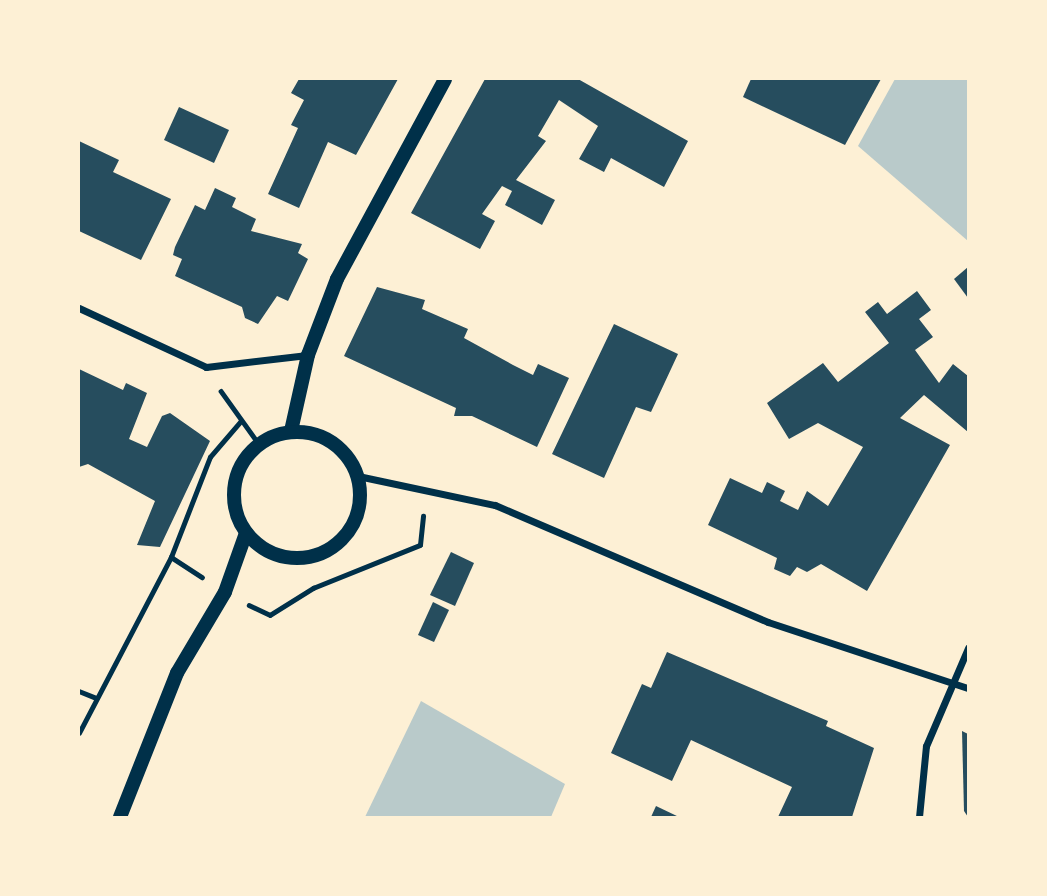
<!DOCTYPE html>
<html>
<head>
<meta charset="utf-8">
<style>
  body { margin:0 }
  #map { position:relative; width:1047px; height:896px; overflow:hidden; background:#fdf0d5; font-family:Inter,sans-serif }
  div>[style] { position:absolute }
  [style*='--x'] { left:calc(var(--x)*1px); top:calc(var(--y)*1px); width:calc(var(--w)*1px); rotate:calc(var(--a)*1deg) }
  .green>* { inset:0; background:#b9caca }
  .building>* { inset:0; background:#264d5e }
  .path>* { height:4.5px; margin:-2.25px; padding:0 2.25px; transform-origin:2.25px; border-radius:2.25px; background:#003049 }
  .minor>* { height:7px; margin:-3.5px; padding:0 3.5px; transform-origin:3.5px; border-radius:3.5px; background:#003049 }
  .secondary>* { height:14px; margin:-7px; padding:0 7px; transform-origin:7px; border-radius:7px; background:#003049 }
  .secondary>.ring { margin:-7px; padding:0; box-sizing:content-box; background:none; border:14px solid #003049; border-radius:50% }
  span { translate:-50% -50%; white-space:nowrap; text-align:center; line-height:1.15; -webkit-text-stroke:7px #fdf0d5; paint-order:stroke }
  .frame { position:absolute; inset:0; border:80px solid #fdf0d5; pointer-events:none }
</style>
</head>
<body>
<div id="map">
  <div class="green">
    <i style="clip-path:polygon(895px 79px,968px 79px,968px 241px,858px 146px)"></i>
    <i style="clip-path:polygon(421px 701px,565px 784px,551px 817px,365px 817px)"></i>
  </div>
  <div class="building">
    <i style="clip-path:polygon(299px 79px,398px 79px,356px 155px,328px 142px,299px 208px,268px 194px,298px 128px,291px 125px,304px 100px,291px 93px)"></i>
    <i style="clip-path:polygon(485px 79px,578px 79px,688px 141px,664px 187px,611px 158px,604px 172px,579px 159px,598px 126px,559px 100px,538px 136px,546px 141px,516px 180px,555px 200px,542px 225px,505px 205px,512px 191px,502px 186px,482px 214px,495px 221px,480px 249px,411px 213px)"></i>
    <i style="clip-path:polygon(751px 79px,881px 79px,845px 145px,743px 97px)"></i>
    <i style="clip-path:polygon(179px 107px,229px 130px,214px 163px,164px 140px)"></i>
    <i style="clip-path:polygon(79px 141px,119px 160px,113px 172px,171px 199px,141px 260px,79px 231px)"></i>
    <i style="clip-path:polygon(215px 188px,236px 198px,232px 207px,256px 219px,251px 231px,302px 244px,298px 253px,308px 259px,288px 301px,277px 296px,258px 324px,245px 318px,242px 307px,175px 276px,182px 259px,173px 255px,175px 247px,195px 205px,205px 210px)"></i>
    <i style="clip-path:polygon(968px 267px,968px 298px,954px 279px)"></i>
    <i style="clip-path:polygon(377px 287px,425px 300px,422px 309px,468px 329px,464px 338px,513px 365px,533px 375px,538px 364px,569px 378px,537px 447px,472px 416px,454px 416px,456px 408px,344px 356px)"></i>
    <i style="clip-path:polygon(917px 291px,931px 310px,919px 319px,933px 337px,915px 350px,939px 383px,953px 364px,968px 376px,968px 432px,924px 395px,900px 418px,950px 445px,867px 591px,821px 564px,807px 572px,797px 567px,790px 576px,774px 569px,777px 558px,708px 525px,730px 478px,762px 493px,767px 482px,785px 491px,780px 501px,798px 510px,807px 491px,828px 506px,863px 447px,818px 423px,789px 439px,767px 403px,823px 363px,838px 382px,889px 343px,865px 312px,878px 302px,887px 314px)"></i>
    <i style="clip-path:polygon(614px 324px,678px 354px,651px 412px,636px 407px,604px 478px,552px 454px)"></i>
    <i style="clip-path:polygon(79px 369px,123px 390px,126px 383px,147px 393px,129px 439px,147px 447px,162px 416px,170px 413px,210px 441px,160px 547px,137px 545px,155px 501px,88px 464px,79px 467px)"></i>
    <i style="clip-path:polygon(451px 552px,474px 563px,455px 606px,430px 595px)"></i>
    <i style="clip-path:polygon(433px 602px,449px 610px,434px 642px,418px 635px)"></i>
    <i style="clip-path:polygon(667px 652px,828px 721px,826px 726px,874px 748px,852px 817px,778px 817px,792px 787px,691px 740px,672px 781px,611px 753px,642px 684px,651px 688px)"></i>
    <i style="clip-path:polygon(962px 731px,968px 734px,968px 817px,964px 811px)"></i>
    <i style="clip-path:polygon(656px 806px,679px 817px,651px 817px)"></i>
  </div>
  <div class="path">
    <i style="--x:221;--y:391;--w:65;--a:54.4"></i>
    <i style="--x:171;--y:557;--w:37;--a:33"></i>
    <i style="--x:249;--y:605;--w:23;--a:25"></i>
    <i style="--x:270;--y:615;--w:51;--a:-32.1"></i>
    <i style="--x:313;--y:588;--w:115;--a:-21.9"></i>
    <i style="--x:420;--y:545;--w:29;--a:-84"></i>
    <i style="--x:79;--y:691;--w:18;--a:22"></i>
    <i style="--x:79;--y:733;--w:199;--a:-62.4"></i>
    <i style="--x:171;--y:557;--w:107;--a:-68.7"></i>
    <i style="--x:210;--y:457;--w:46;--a:-49.4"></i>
  </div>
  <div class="minor">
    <i style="--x:79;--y:308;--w:140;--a:24.9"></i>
    <i style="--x:206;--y:367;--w:102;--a:-6.8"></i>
    <i style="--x:358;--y:476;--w:140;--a:12"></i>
    <i style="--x:495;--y:505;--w:297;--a:23.2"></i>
    <i style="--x:768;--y:622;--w:211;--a:18.3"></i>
    <i style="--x:919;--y:817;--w:71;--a:-84.4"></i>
    <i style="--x:926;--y:746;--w:107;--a:-66.8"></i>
  </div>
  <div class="secondary">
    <i style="--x:291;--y:431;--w:78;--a:-77.4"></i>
    <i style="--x:308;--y:355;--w:81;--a:-69.1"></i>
    <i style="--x:337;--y:279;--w:227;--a:-61.6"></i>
    <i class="ring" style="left:234px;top:432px;width:112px;height:112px"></i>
    <i style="--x:120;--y:817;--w:155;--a:-68.4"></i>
    <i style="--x:177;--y:673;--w:94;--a:-59.3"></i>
    <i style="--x:225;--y:592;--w:63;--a:-70.4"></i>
  </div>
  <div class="frame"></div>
</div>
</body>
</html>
